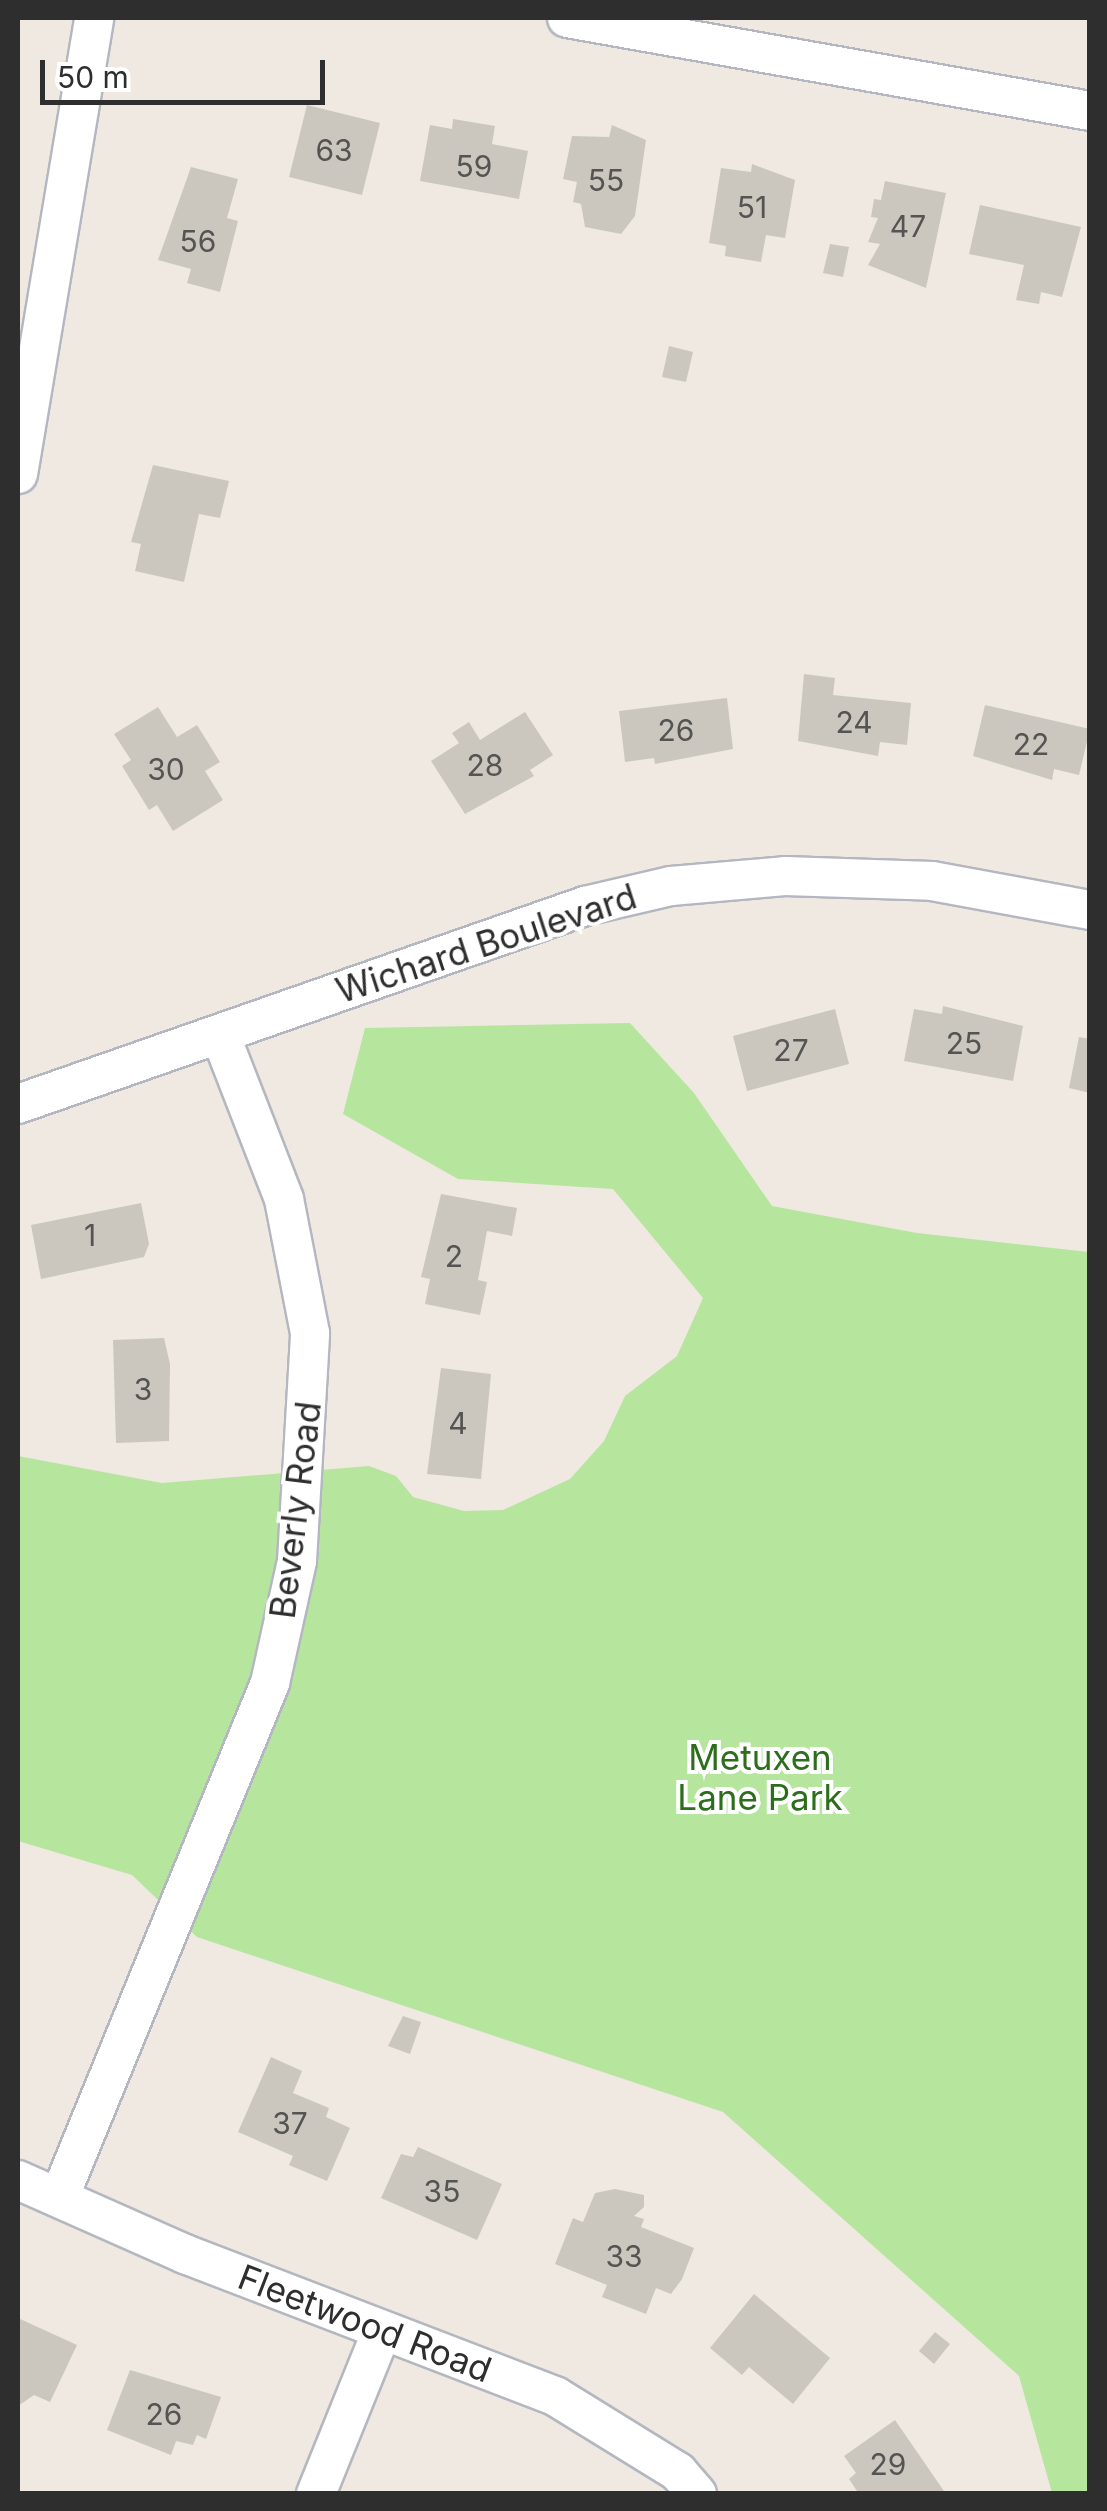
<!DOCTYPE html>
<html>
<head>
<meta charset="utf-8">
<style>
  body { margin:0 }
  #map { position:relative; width:1107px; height:2511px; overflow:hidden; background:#efe9e1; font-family:Inter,sans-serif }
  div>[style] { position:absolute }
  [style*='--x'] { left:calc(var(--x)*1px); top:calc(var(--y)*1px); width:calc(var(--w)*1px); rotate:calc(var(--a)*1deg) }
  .green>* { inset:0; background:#b6e59e }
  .building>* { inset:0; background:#cbc7bf }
  .roads { filter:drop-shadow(2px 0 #b4b7c1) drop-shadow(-2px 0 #b4b7c1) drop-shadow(0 2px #b4b7c1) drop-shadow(0 -2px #b4b7c1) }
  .street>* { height:38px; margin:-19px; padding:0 19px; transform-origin:19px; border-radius:19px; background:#fff }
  span { translate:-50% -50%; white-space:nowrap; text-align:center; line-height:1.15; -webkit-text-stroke:8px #fff; paint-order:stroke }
  .number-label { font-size:30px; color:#555452 }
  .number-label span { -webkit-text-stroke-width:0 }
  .street-label { font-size:35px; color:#2e2e2e }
  .park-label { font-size:35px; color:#2c6e1b }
  .frame { position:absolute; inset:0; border:20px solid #2e2e2e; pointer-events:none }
  .scale { position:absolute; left:40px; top:60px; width:285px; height:45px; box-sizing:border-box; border:5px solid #2e2e2e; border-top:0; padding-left:12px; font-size:30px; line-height:35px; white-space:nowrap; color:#2e2e2e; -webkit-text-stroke:8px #fff; paint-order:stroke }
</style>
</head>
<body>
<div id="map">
  <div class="green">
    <i style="clip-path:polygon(630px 1023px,694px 1093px,772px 1206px,917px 1233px,1089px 1252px,1089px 2493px,1052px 2493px,1019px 2376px,723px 2112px,197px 1937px,132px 1875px,18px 1841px,18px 1456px,162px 1483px,369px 1466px,396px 1476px,413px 1497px,464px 1511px,503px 1510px,570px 1479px,604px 1441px,625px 1396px,677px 1356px,703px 1298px,613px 1189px,458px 1179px,343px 1114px,365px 1028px)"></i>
  </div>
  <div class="building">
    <i style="clip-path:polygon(307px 105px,380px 123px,362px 195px,289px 177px)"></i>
    <i style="clip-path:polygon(453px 119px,495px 126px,492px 144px,528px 151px,519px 199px,420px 181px,430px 125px,452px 129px)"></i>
    <i style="clip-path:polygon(612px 125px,646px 140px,635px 216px,621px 234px,585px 227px,581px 204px,573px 202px,577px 182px,563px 179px,572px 136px,609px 137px)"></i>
    <i style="clip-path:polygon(752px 164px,795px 180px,785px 238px,766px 235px,761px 262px,725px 256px,726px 246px,709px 243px,721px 168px,751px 172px)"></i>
    <i style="clip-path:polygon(191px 167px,238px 179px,227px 218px,238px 221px,220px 292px,187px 283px,191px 269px,158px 260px)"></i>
    <i style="clip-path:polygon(885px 181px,946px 193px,926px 288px,868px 265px,880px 244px,868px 242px,878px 218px,871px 217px,874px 199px,881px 200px)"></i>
    <i style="clip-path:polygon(980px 205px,1081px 227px,1062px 297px,1041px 292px,1039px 304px,1016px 300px,1024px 265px,969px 254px)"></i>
    <i style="clip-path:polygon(830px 244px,849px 247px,843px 277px,823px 273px)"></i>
    <i style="clip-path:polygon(669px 346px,693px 352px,686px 382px,662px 377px)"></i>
    <i style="clip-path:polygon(153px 465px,229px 481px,220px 518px,199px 514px,184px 582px,135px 571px,141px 544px,131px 542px)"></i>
    <i style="clip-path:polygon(804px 674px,835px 678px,833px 695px,911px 703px,907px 745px,880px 742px,878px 756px,798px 741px)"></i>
    <i style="clip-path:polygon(727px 698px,733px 749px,655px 764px,654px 758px,625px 762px,619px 711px)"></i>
    <i style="clip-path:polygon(985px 705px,1090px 729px,1079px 775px,1054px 769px,1052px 780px,973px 756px)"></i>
    <i style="clip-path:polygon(158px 707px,177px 737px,197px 725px,220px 762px,205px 771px,223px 800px,173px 831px,157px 805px,149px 810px,122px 766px,131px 760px,114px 734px)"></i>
    <i style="clip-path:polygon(525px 712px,553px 755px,530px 770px,534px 776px,465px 814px,431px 761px,459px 743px,452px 733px,469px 722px,480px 740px)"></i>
    <i style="clip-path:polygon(943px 1006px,1023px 1026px,1013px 1081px,904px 1061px,914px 1009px,942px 1014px)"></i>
    <i style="clip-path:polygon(835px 1009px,849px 1064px,747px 1091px,733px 1036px)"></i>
    <i style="clip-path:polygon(1079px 1037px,1090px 1039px,1090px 1093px,1069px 1088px)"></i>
    <i style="clip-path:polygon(441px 1194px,517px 1208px,512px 1236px,487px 1231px,478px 1280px,487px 1282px,480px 1315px,425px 1304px,430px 1279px,421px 1277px)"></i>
    <i style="clip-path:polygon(141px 1203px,149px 1244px,144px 1257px,41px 1279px,31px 1225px)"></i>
    <i style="clip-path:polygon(164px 1338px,170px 1364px,169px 1441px,116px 1443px,113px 1340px)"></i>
    <i style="clip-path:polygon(441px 1368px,491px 1374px,481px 1479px,427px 1474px)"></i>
    <i style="clip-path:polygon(403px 2016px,421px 2022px,410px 2054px,388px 2046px)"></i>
    <i style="clip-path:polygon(271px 2057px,302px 2071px,293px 2093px,329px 2108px,326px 2117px,350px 2128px,327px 2181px,289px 2165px,293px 2156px,238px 2132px)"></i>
    <i style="clip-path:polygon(418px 2147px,502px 2184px,477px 2240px,381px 2198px,401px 2154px,413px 2157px)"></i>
    <i style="clip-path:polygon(615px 2189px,644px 2195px,644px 2207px,634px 2216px,644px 2219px,641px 2227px,694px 2248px,682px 2279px,671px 2294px,656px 2288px,646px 2314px,602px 2297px,607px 2285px,555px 2264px,573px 2218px,583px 2222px,595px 2193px)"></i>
    <i style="clip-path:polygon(754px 2294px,830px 2358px,793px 2404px,749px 2367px,742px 2375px,710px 2348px)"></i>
    <i style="clip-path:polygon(18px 2318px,77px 2345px,50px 2402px,34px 2395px,18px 2406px)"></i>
    <i style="clip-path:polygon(935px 2332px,950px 2344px,934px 2364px,919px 2351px)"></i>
    <i style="clip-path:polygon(130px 2370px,221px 2397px,206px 2439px,197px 2435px,193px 2445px,176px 2441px,171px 2455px,107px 2430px)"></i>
    <i style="clip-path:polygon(895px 2420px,946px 2494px,859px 2494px,849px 2479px,856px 2473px,844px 2456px)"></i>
  </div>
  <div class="roads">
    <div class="street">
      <i style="--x:567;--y:18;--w:531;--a:10.08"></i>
      <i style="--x:18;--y:474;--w:462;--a:-80.5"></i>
      <i style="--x:18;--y:1104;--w:601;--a:-19.25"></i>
      <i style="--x:585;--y:906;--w:88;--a:-13.1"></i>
      <i style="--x:671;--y:886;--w:114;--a:-5"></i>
      <i style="--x:785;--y:876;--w:147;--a:1.9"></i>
      <i style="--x:932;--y:881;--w:161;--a:10.4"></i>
      <i style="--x:18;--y:2180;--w:183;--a:23.9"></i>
      <i style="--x:185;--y:2254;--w:396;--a:21"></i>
      <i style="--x:555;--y:2396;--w:145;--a:31.7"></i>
      <i style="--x:678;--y:2472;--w:29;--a:49"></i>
      <i style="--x:59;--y:2198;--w:557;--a:-67.72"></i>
      <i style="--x:270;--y:1683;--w:125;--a:-77.5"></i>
      <i style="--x:297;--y:1561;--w:228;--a:-86.7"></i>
      <i style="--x:310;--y:1333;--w:136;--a:-101"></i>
      <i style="--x:284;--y:1199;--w:177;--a:-111.2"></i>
      <i style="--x:316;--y:2494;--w:176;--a:-68"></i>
    </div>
  </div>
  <div class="number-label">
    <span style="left:334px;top:150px">63</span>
    <span style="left:474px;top:166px">59</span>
    <span style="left:606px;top:180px">55</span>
    <span style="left:752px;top:207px">51</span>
    <span style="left:908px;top:226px">47</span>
    <span style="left:198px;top:241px">56</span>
    <span style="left:854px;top:722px">24</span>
    <span style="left:676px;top:730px">26</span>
    <span style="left:1031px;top:744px">22</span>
    <span style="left:485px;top:765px">28</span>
    <span style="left:166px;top:769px">30</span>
    <span style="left:964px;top:1043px">25</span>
    <span style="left:791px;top:1050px">27</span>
    <span style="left:90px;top:1235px">1</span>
    <span style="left:454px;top:1256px">2</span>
    <span style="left:143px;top:1389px">3</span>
    <span style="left:458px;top:1423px">4</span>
    <span style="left:290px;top:2123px">37</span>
    <span style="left:442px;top:2191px">35</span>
    <span style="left:624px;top:2256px">33</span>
    <span style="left:164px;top:2414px">26</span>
    <span style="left:888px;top:2464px">29</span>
  </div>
  <div class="street-label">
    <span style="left:486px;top:943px;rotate:-18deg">Wichard Boulevard</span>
    <span style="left:295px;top:1510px;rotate:-83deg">Beverly Road</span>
    <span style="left:365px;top:2323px;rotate:21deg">Fleetwood Road</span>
  </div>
  <div class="park-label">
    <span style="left:760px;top:1777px">Metuxen<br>Lane Park</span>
  </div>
  <div class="frame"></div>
  <div class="scale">50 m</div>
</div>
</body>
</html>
